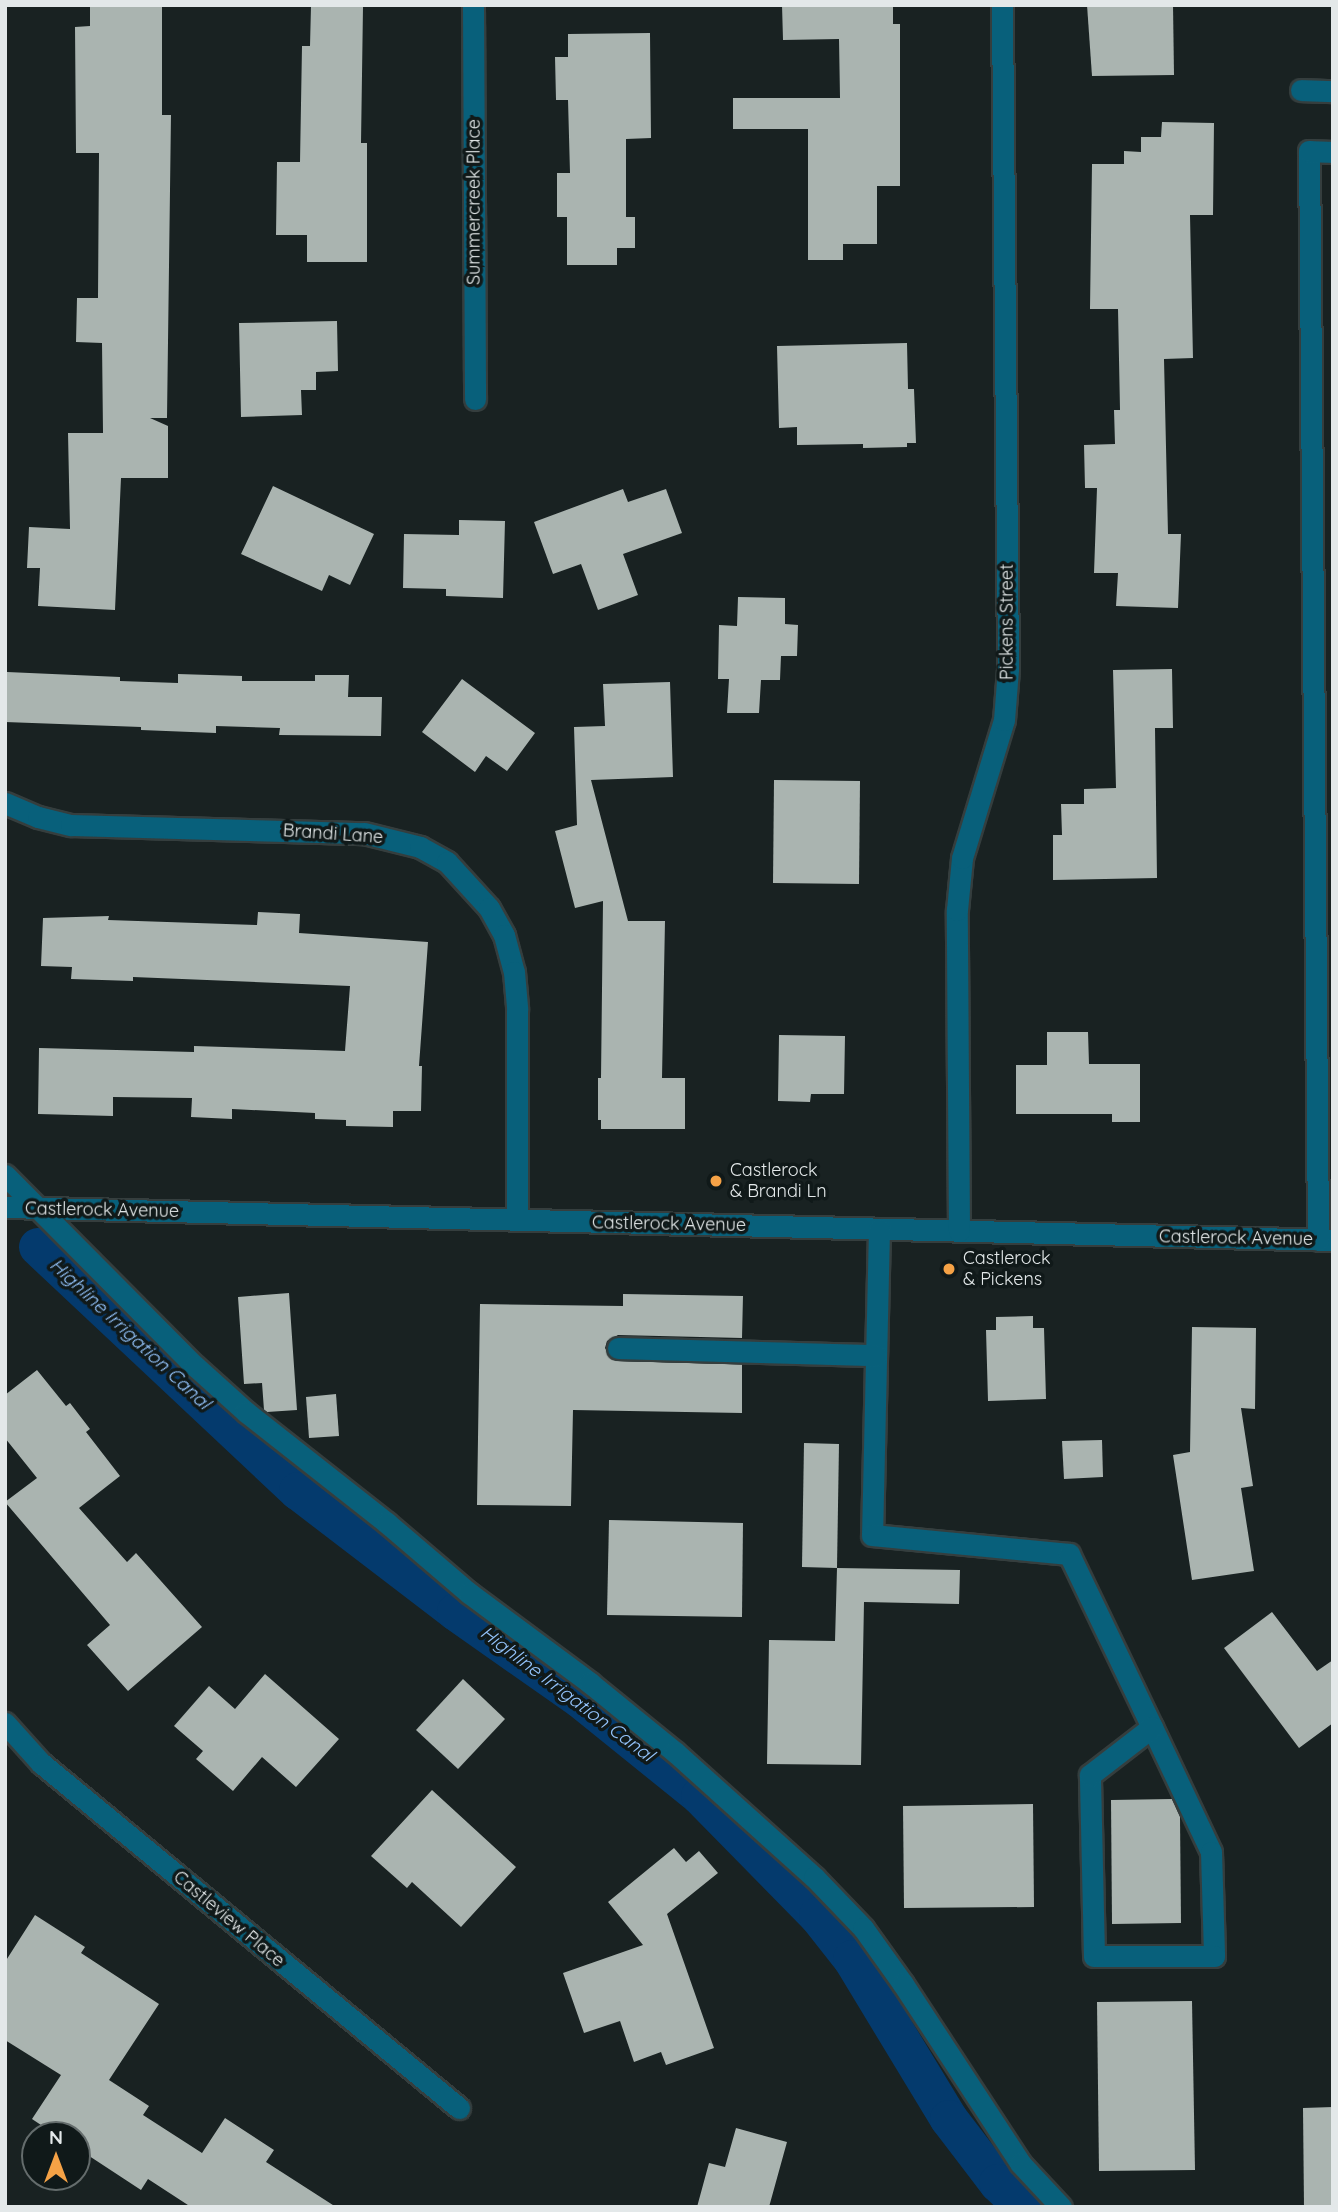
<!DOCTYPE html>
<html>
<head>
<meta charset="utf-8">
<style>
  body { margin:0 }
  #map { position:relative; width:1338px; height:2212px; overflow:hidden; background:#192222; font-family:Quicksand,sans-serif }
  div>[style] { position:absolute }
  [style*='--x'] { left:calc(var(--x)*1px); top:calc(var(--y)*1px); width:calc(var(--w)*1px); rotate:calc(var(--a)*1deg) }
  .canal>* { height:38px; margin:-19px; padding:0 19px; transform-origin:19px; border-radius:19px; background:#043a6d }
  .building>* { inset:0; background:#aab4b0 }
  .roads { filter:drop-shadow(2px 0 #353e3e) drop-shadow(-2px 0 #353e3e) drop-shadow(0 2px #353e3e) drop-shadow(0 -2px #353e3e) }
  .minor>* { height:21px; margin:-10.5px; padding:0 10.5px; transform-origin:10.5px; border-radius:10.5px; background:#08607b }
  .dots>* { width:19px; height:19px; translate:-50% -50%; box-sizing:border-box; border:4px solid #101919; border-radius:50% }
  span { translate:-50% -50%; white-space:nowrap; text-align:center; line-height:1.15; -webkit-text-stroke:7px #101919; paint-order:stroke }
  .street-label { font-size:18px; color:#e3e8e9 }
  .poi-label { font-size:18px; color:#e3e8e9 }
  .left { translate:0 -50%; text-align:left }
  .water-label { font-size:19px; color:#93c3fb; font-style:italic }
  .frame { position:absolute; inset:0; border:7px solid #e3e8e9; pointer-events:none }
  .north { position:absolute; left:21px; top:2121px; width:70px; height:70px; box-sizing:border-box; background:#101919; border:2px solid #646c6c; border-radius:50%; rotate:0deg; font-size:19px; font-weight:700; line-height:28px; text-align:center; color:#e3e8e9 }
  .north::after { content:''; display:block; margin:auto; width:24px; height:32px; background:#f5a246; clip-path:polygon(50% 0,100% 100%,50% 72%,0 100%) }
</style>
</head>
<body>
<div id="map">
  <div class="canal">
    <i style="--x:38;--y:1247;--w:357;--a:43.2"></i>
    <i style="--x:298;--y:1491;--w:199;--a:37.4"></i>
    <i style="--x:456;--y:1612;--w:151;--a:35.1"></i>
    <i style="--x:580;--y:1699;--w:154;--a:38.9"></i>
    <i style="--x:700;--y:1796;--w:168;--a:45.5"></i>
    <i style="--x:818;--y:1916;--w:55;--a:51.7"></i>
    <i style="--x:852;--y:1959;--w:187;--a:58.8"></i>
    <i style="--x:949;--y:2119;--w:81;--a:52.6"></i>
    <i style="--x:998;--y:2183;--w:35;--a:44"></i>
  </div>
  <div class="building">
    <i style="clip-path:polygon(90px 5px,162px 5px,162px 115px,171px 115px,167px 418px,150px 418px,168px 426px,168px 478px,121px 478px,115px 610px,38px 606px,40px 568px,27px 568px,29px 527px,70px 529px,68px 433px,103px 433px,102px 343px,76px 342px,77px 298px,98px 298px,99px 153px,76px 153px,75px 27px,90px 26px)"></i>
    <i style="clip-path:polygon(782px 5px,893px 5px,893px 24px,900px 24px,900px 186px,877px 186px,877px 244px,843px 244px,843px 260px,808px 260px,808px 129px,733px 129px,733px 98px,840px 98px,839px 39px,783px 40px)"></i>
    <i style="clip-path:polygon(1087px 5px,1173px 5px,1174px 75px,1092px 76px)"></i>
    <i style="clip-path:polygon(311px 6px,363px 7px,361px 143px,367px 143px,367px 262px,307px 262px,307px 235px,276px 235px,277px 162px,300px 162px,302px 46px,310px 46px)"></i>
    <i style="clip-path:polygon(650px 33px,651px 138px,626px 139px,626px 217px,635px 217px,635px 248px,617px 248px,617px 265px,567px 265px,567px 217px,557px 217px,557px 173px,570px 173px,568px 100px,556px 100px,555px 57px,568px 57px,568px 34px)"></i>
    <i style="clip-path:polygon(1162px 122px,1214px 123px,1213px 215px,1190px 215px,1193px 358px,1164px 359px,1168px 534px,1181px 534px,1178px 608px,1116px 606px,1118px 573px,1094px 573px,1097px 488px,1085px 488px,1084px 445px,1115px 444px,1114px 410px,1120px 410px,1118px 309px,1090px 309px,1092px 164px,1124px 164px,1124px 151px,1141px 152px,1141px 137px,1161px 137px)"></i>
    <i style="clip-path:polygon(337px 321px,338px 371px,316px 372px,316px 390px,301px 390px,302px 415px,241px 417px,239px 323px)"></i>
    <i style="clip-path:polygon(907px 343px,908px 389px,914px 389px,916px 443px,907px 443px,907px 447px,863px 448px,863px 444px,797px 445px,797px 427px,779px 428px,777px 346px)"></i>
    <i style="clip-path:polygon(273px 486px,374px 534px,350px 585px,329px 575px,322px 591px,241px 554px)"></i>
    <i style="clip-path:polygon(623px 489px,628px 502px,666px 489px,682px 533px,623px 554px,638px 595px,598px 610px,581px 564px,553px 574px,534px 522px)"></i>
    <i style="clip-path:polygon(459px 520px,505px 521px,503px 598px,446px 596px,446px 589px,403px 588px,404px 534px,459px 535px)"></i>
    <i style="clip-path:polygon(738px 597px,785px 598px,785px 624px,798px 625px,797px 656px,781px 656px,780px 680px,761px 680px,759px 713px,727px 713px,729px 679px,718px 679px,719px 625px,737px 626px)"></i>
    <i style="clip-path:polygon(1172px 669px,1173px 728px,1155px 728px,1157px 878px,1053px 880px,1053px 835px,1062px 835px,1061px 804px,1084px 804px,1084px 789px,1116px 788px,1113px 670px)"></i>
    <i style="clip-path:polygon(7px 672px,120px 677px,120px 681px,178px 683px,178px 674px,242px 676px,242px 681px,315px 681px,315px 675px,349px 675px,348px 697px,382px 697px,381px 736px,279px 735px,280px 728px,216px 726px,216px 733px,141px 730px,141px 727px,5px 722px)"></i>
    <i style="clip-path:polygon(462px 679px,535px 733px,507px 771px,486px 756px,475px 772px,422px 732px)"></i>
    <i style="clip-path:polygon(670px 682px,673px 777px,591px 780px,628px 921px,665px 921px,662px 1078px,685px 1078px,685px 1129px,601px 1129px,601px 1120px,598px 1120px,598px 1078px,601px 1078px,603px 901px,575px 908px,555px 831px,577px 825px,574px 727px,605px 726px,603px 684px)"></i>
    <i style="clip-path:polygon(774px 780px,860px 781px,859px 884px,773px 883px)"></i>
    <i style="clip-path:polygon(258px 912px,300px 914px,299px 933px,428px 942px,419px 1066px,422px 1066px,421px 1111px,393px 1111px,393px 1127px,346px 1126px,346px 1120px,315px 1119px,315px 1113px,232px 1109px,232px 1119px,191px 1117px,192px 1098px,113px 1097px,113px 1116px,38px 1114px,39px 1048px,194px 1052px,194px 1046px,345px 1051px,350px 986px,133px 977px,133px 981px,71px 979px,72px 967px,41px 966px,43px 918px,109px 916px,108px 920px,257px 925px)"></i>
    <i style="clip-path:polygon(1047px 1032px,1088px 1032px,1089px 1064px,1140px 1064px,1140px 1122px,1112px 1122px,1112px 1114px,1016px 1114px,1016px 1065px,1047px 1065px)"></i>
    <i style="clip-path:polygon(779px 1035px,845px 1036px,844px 1094px,811px 1094px,810px 1102px,778px 1101px)"></i>
    <i style="clip-path:polygon(289px 1293px,297px 1410px,267px 1412px,264px 1410px,262px 1383px,244px 1384px,238px 1297px)"></i>
    <i style="clip-path:polygon(623px 1294px,743px 1296px,742px 1338px,618px 1335px,607px 1341px,605px 1348px,611px 1359px,618px 1361px,742px 1364px,742px 1413px,573px 1410px,571px 1506px,477px 1505px,480px 1304px,623px 1306px)"></i>
    <i style="clip-path:polygon(1033px 1316px,1033px 1328px,1044px 1328px,1046px 1399px,988px 1401px,986px 1330px,996px 1330px,996px 1317px)"></i>
    <i style="clip-path:polygon(1192px 1327px,1256px 1328px,1255px 1409px,1241px 1408px,1253px 1486px,1241px 1488px,1254px 1571px,1192px 1580px,1173px 1455px,1190px 1452px)"></i>
    <i style="clip-path:polygon(37px 1370px,66px 1406px,70px 1403px,90px 1429px,86px 1432px,120px 1476px,79px 1508px,127px 1562px,136px 1553px,202px 1627px,128px 1691px,87px 1645px,110px 1625px,5px 1502px,37px 1478px,5px 1438px,5px 1395px)"></i>
    <i style="clip-path:polygon(336px 1394px,339px 1436px,309px 1438px,306px 1397px)"></i>
    <i style="clip-path:polygon(1102px 1440px,1103px 1477px,1064px 1479px,1062px 1441px)"></i>
    <i style="clip-path:polygon(804px 1443px,839px 1444px,837px 1568px,802px 1567px)"></i>
    <i style="clip-path:polygon(609px 1520px,743px 1523px,742px 1617px,607px 1615px)"></i>
    <i style="clip-path:polygon(837px 1568px,960px 1570px,959px 1604px,864px 1602px,861px 1765px,767px 1764px,769px 1640px,835px 1641px)"></i>
    <i style="clip-path:polygon(1272px 1612px,1317px 1671px,1333px 1660px,1333px 1723px,1299px 1748px,1224px 1648px)"></i>
    <i style="clip-path:polygon(265px 1674px,339px 1739px,296px 1787px,262px 1757px,233px 1791px,196px 1759px,203px 1751px,174px 1726px,209px 1686px,235px 1709px)"></i>
    <i style="clip-path:polygon(463px 1679px,505px 1719px,458px 1769px,416px 1730px)"></i>
    <i style="clip-path:polygon(432px 1790px,516px 1867px,461px 1927px,412px 1882px,407px 1888px,371px 1856px)"></i>
    <i style="clip-path:polygon(1172px 1799px,1180px 1817px,1181px 1923px,1112px 1924px,1111px 1800px)"></i>
    <i style="clip-path:polygon(1033px 1804px,1034px 1907px,904px 1908px,903px 1806px)"></i>
    <i style="clip-path:polygon(674px 1848px,686px 1862px,699px 1851px,718px 1873px,667px 1914px,714px 2048px,666px 2065px,661px 2052px,634px 2062px,620px 2021px,584px 2033px,563px 1973px,643px 1945px,608px 1902px)"></i>
    <i style="clip-path:polygon(35px 1915px,85px 1947px,81px 1953px,159px 2004px,109px 2080px,149px 2106px,143px 2115px,202px 2153px,225px 2118px,274px 2150px,266px 2162px,336px 2207px,191px 2207px,148px 2179px,141px 2190px,77px 2148px,77px 2135px,56px 2135px,32px 2119px,61px 2075px,5px 2040px,5px 1962px)"></i>
    <i style="clip-path:polygon(1192px 2001px,1195px 2170px,1099px 2171px,1097px 2002px)"></i>
    <i style="clip-path:polygon(1333px 2107px,1333px 2207px,1304px 2207px,1303px 2108px)"></i>
    <i style="clip-path:polygon(736px 2128px,787px 2142px,769px 2207px,697px 2207px,709px 2163px,725px 2167px)"></i>
  </div>
  <div class="roads">
    <div class="minor">
      <i style="--x:473;--y:5;--w:394;--a:89.7"></i>
      <i style="--x:1301;--y:90;--w:32;--a:2"></i>
      <i style="--x:5;--y:803;--w:36;--a:23"></i>
      <i style="--x:38;--y:817;--w:34;--a:14"></i>
      <i style="--x:71;--y:825;--w:293;--a:1.6"></i>
      <i style="--x:364;--y:833;--w:58;--a:14"></i>
      <i style="--x:420;--y:847;--w:31;--a:29"></i>
      <i style="--x:447;--y:862;--w:62;--a:47.6"></i>
      <i style="--x:489;--y:908;--w:31;--a:61"></i>
      <i style="--x:504;--y:935;--w:38;--a:75"></i>
      <i style="--x:514;--y:972;--w:38;--a:85"></i>
      <i style="--x:517;--y:1010;--w:210;--a:90"></i>
      <i style="--x:5;--y:1175;--w:269;--a:45.2"></i>
      <i style="--x:195;--y:1366;--w:69;--a:42"></i>
      <i style="--x:246;--y:1412;--w:179;--a:38.2"></i>
      <i style="--x:387;--y:1523;--w:108;--a:40.5"></i>
      <i style="--x:469;--y:1593;--w:151;--a:36.6"></i>
      <i style="--x:590;--y:1683;--w:109;--a:39.1"></i>
      <i style="--x:675;--y:1752;--w:187;--a:42"></i>
      <i style="--x:814;--y:1877;--w:71;--a:46.1"></i>
      <i style="--x:863;--y:1928;--w:69;--a:54.5"></i>
      <i style="--x:903;--y:1984;--w:214;--a:56.8"></i>
      <i style="--x:1020;--y:2163;--w:60;--a:47"></i>
      <i style="--x:5;--y:1207;--w:1328;--a:1.42"></i>
      <i style="--x:879;--y:1229;--w:306;--a:91.3"></i>
      <i style="--x:872;--y:1535;--w:198;--a:5.5"></i>
      <i style="--x:1069;--y:1554;--w:192;--a:64.4"></i>
      <i style="--x:1152;--y:1727;--w:138;--a:64.7"></i>
      <i style="--x:1211;--y:1852;--w:104;--a:88.3"></i>
      <i style="--x:1214;--y:1956;--w:120;--a:180"></i>
      <i style="--x:1094;--y:1956;--w:181;--a:-91.3"></i>
      <i style="--x:1090;--y:1775;--w:78;--a:-37.7"></i>
      <i style="--x:959;--y:1231;--w:321;--a:-90.4"></i>
      <i style="--x:957;--y:910;--w:52;--a:-84.5"></i>
      <i style="--x:962;--y:858;--w:144;--a:-73.1"></i>
      <i style="--x:1004;--y:720;--w:51;--a:-85.5"></i>
      <i style="--x:1008;--y:669;--w:664;--a:-90.52"></i>
      <i style="--x:1318;--y:1240;--w:1089;--a:-90.47"></i>
      <i style="--x:1309;--y:151;--w:24;--a:2"></i>
      <i style="--x:618;--y:1348;--w:258;--a:1.6"></i>
      <i style="--x:5;--y:1723;--w:54;--a:48"></i>
      <i style="--x:41;--y:1763;--w:542;--a:39.53"></i>
    </div>
  </div>
  <div class="dots">
    <i style="left:716px;top:1181px;background:#f5a246"></i>
    <i style="left:949px;top:1269px;background:#f5a246"></i>
  </div>
  <div class="street-label">
    <span style="left:474px;top:202px;rotate:-90deg">Summercreek Place</span>
    <span style="left:1007px;top:622px;rotate:-90deg">Pickens Street</span>
    <span style="left:333px;top:834px;rotate:4deg">Brandi Lane</span>
    <span style="left:102px;top:1210px;rotate:1deg">Castlerock Avenue</span>
    <span style="left:669px;top:1224px;rotate:1deg">Castlerock Avenue</span>
    <span style="left:1236px;top:1238px;rotate:1deg">Castlerock Avenue</span>
    <span style="left:229px;top:1919px;rotate:40deg">Castleview Place</span>
  </div>
  <div class="poi-label">
    <span class="left" style="left:730px;top:1181px">Castlerock<br>&amp; Brandi Ln</span>
    <span class="left" style="left:963px;top:1269px">Castlerock<br>&amp; Pickens</span>
  </div>
  <div class="water-label">
    <span style="left:130px;top:1334px;rotate:43deg">Highline Irrigation Canal</span>
    <span style="left:567px;top:1694px;rotate:37deg">Highline Irrigation Canal</span>
  </div>
  <div class="frame"></div>
  <div class="north">N</div>
</div>
</body>
</html>
